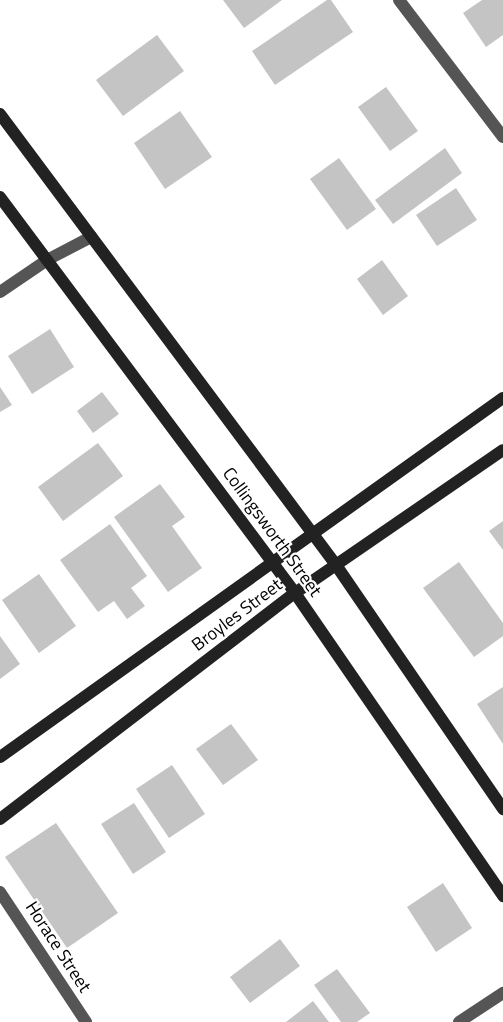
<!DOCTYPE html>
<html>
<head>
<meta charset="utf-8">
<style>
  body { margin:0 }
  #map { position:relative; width:503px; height:1022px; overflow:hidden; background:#fff; font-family:"Titillium Web",sans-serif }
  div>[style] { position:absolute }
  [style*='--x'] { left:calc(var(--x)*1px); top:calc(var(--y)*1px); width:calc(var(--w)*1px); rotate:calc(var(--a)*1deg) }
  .building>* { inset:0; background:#c4c4c4 }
  .minor>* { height:12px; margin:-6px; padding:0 6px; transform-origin:6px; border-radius:6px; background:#555 }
  .secondary>* { height:12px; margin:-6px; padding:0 6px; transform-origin:6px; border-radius:6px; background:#222 }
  span { translate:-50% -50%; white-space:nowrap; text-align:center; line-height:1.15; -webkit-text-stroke:4.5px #fff; paint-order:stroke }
  .street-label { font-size:18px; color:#000 }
</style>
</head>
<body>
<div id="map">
  <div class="building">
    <i style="clip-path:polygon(223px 0,282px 0,244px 28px)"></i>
    <i style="clip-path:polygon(327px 0,331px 0,353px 32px,275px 85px,252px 51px)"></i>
    <i style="clip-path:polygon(482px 0,503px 0,503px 35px,486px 47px,463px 13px)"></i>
    <i style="clip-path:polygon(157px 35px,184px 71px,123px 116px,96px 80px)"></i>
    <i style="clip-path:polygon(386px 87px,418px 131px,390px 151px,358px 107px)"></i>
    <i style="clip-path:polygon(180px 111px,212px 157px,165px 189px,134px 143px)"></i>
    <i style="clip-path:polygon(445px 148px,462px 173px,393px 224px,375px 200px)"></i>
    <i style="clip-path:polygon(339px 158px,376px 209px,347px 230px,310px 179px)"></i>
    <i style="clip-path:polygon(456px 188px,477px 220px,437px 246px,416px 215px)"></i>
    <i style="clip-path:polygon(382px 260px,408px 296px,383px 315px,357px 279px)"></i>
    <i style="clip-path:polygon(50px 329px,74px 367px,32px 394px,8px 356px)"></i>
    <i style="clip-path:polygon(0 387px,12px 405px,0 412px)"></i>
    <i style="clip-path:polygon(102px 392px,119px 414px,93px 433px,77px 411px)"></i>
    <i style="clip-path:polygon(98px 443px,123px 476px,63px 521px,38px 487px)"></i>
    <i style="clip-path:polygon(160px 484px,185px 517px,172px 526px,202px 568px,168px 592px,114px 517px)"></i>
    <i style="clip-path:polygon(503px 521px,503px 550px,489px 531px)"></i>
    <i style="clip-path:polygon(110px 524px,147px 576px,131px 588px,145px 606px,127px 619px,114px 601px,98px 612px,60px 560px)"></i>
    <i style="clip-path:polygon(459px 562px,503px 623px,503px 636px,474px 657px,423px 588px)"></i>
    <i style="clip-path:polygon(39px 574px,76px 626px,39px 653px,2px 600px)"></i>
    <i style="clip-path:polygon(0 636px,20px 664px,0 679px)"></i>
    <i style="clip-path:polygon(503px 687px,503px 744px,477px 704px)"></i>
    <i style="clip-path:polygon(231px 724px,258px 760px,223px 785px,196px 749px)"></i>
    <i style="clip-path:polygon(172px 765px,205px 814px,169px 838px,136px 789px)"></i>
    <i style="clip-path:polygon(134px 803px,166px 852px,133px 874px,101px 824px)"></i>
    <i style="clip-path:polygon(56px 823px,118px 913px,67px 948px,5px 857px)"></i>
    <i style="clip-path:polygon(443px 883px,472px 928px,436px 952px,407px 907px)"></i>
    <i style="clip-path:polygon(280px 939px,300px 966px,250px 1003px,230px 977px)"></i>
    <i style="clip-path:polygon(337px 969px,370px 1013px,357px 1022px,341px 1022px,314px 985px)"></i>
    <i style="clip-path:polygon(313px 1001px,329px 1022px,286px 1022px)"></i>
  </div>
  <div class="minor">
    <i style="--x:399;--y:0;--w:172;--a:52.8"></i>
    <i style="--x:0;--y:292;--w:57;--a:-34.2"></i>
    <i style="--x:47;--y:260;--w:50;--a:-27.6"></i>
    <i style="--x:0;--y:892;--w:156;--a:56.5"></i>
    <i style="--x:459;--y:1022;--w:53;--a:-33.4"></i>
  </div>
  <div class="secondary">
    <i style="--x:0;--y:114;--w:562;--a:53.31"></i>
    <i style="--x:336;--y:565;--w:296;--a:55.6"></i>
    <i style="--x:0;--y:197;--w:494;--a:53.3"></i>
    <i style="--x:295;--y:593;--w:368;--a:55.5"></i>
    <i style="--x:0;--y:757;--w:618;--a:-35.52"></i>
    <i style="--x:0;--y:819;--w:372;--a:-37.5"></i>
    <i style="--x:295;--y:593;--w:252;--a:-34.5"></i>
  </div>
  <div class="street-label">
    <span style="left:272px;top:532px;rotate:54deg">Collingsworth Street</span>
    <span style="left:237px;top:615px;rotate:-37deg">Broyles Street</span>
    <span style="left:58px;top:947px;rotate:57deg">Horace Street</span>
  </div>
</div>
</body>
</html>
